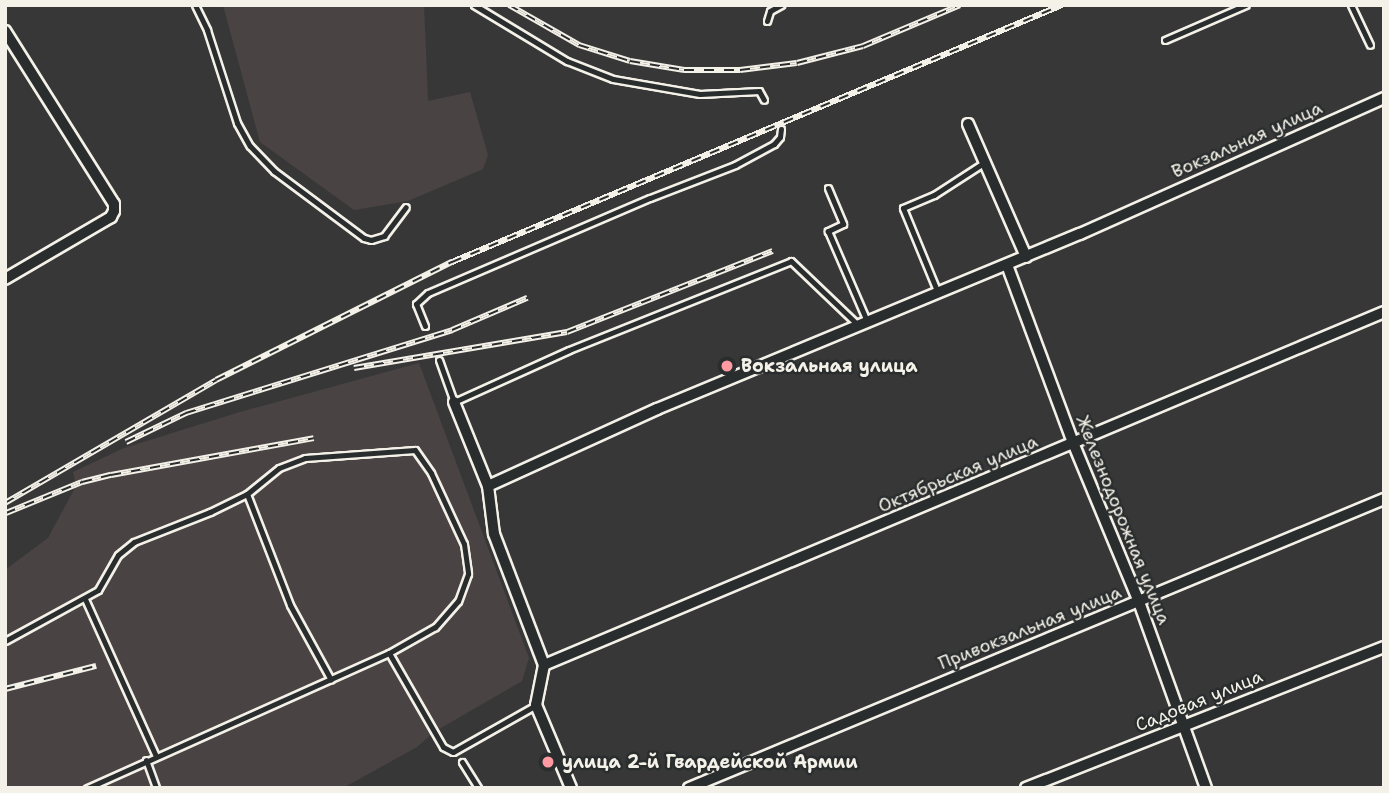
<!DOCTYPE html>
<html>
<head>
<meta charset="utf-8">
<style>
  body { margin:0 }
  #map { position:relative; width:1389px; height:793px; overflow:hidden; background:#383738; font-family:"Shantell Sans",sans-serif }
  div>[style] { position:absolute }
  [style*='--x'] { left:calc(var(--x)*1px); top:calc(var(--y)*1px); width:calc(var(--w)*1px); rotate:calc(var(--a)*1deg) }
  .built>* { inset:0; background:#494344 }
  .roads { filter:drop-shadow(2px 0 #f4f1e8) drop-shadow(-2px 0 #f4f1e8) drop-shadow(0 2px #f4f1e8) drop-shadow(0 -2px #f4f1e8) }
  .lane>* { height:5px; margin:-2.5px; padding:0 2.5px; transform-origin:2.5px; border-radius:2.5px; background:#2a2d2e }
  .street>* { height:10px; margin:-5px; padding:0 5px; transform-origin:5px; border-radius:5px; background:#2a2d2e }
  .rail>* { height:6px; margin-top:-3px; transform-origin:0; background:repeating-linear-gradient(90deg,#2a2d2e 0 10px,#f4f1e8 0 20px); box-sizing:border-box; border-block:2px solid #f4f1e8 }
  .dots>* { width:19px; height:19px; translate:-50% -50%; box-sizing:border-box; border:4px solid #2a2d2e; border-radius:50% }
  span { translate:-50% -50%; white-space:nowrap; text-align:center; line-height:1.15; -webkit-text-stroke:5px #2a2d2e; paint-order:stroke }
  .street-label { font-size:18px; color:#f4f1e8 }
  .poi-label { font-size:18px; color:#f4f1e8; font-weight:700 }
  .left { translate:0 -50%; text-align:left }
  .frame { position:absolute; inset:0; border:7px solid #f4f1e8; pointer-events:none }
</style>
</head>
<body>
<div id="map">
  <div class="built">
    <i style="clip-path:polygon(223px 5px,424px 5px,428px 101px,470px 92px,488px 155px,483px 169px,408px 201px,354px 210px,260px 142px)"></i>
    <i style="clip-path:polygon(419px 363px,529px 658px,522px 681px,434px 732px,417px 747px,343px 788px,5px 788px,5px 570px,48px 538px,76px 486px,73px 472px,124px 448px,240px 412px)"></i>
  </div>
  <div class="roads">
    <div class="lane">
      <i style="--x:195;--y:5;--w:28;--a:64"></i>
      <i style="--x:207;--y:30;--w:98;--a:72.1"></i>
      <i style="--x:237;--y:123;--w:26;--a:61"></i>
      <i style="--x:250;--y:146;--w:35;--a:46"></i>
      <i style="--x:274;--y:171;--w:112;--a:36.7"></i>
      <i style="--x:364;--y:238;--w:7;--a:16"></i>
      <i style="--x:371;--y:240;--w:14;--a:-17"></i>
      <i style="--x:384;--y:236;--w:36;--a:-53"></i>
      <i style="--x:474;--y:5;--w:109;--a:31.1"></i>
      <i style="--x:567;--y:61;--w:49;--a:21.4"></i>
      <i style="--x:613;--y:79;--w:88;--a:9.8"></i>
      <i style="--x:700;--y:94;--w:59;--a:-2.9"></i>
      <i style="--x:759;--y:91;--w:10;--a:61"></i>
      <i style="--x:1351;--y:5;--w:44;--a:64.6"></i>
      <i style="--x:767;--y:21;--w:10;--a:-73"></i>
      <i style="--x:770;--y:11;--w:13;--a:-29"></i>
      <i style="--x:1165;--y:40;--w:88;--a:-23.4"></i>
      <i style="--x:828;--y:188;--w:39;--a:67"></i>
      <i style="--x:843;--y:224;--w:17;--a:155"></i>
      <i style="--x:828;--y:231;--w:98;--a:66.6"></i>
      <i style="--x:938;--y:293;--w:92;--a:-112.4"></i>
      <i style="--x:903;--y:208;--w:34;--a:-23"></i>
      <i style="--x:934;--y:195;--w:61;--a:-32.9"></i>
      <i style="--x:425;--y:326;--w:24;--a:-112"></i>
      <i style="--x:416;--y:304;--w:16;--a:-43"></i>
      <i style="--x:428;--y:293;--w:241;--a:-23.2"></i>
      <i style="--x:650;--y:198;--w:91;--a:-21.2"></i>
      <i style="--x:735;--y:165;--w:44;--a:-28.3"></i>
      <i style="--x:774;--y:144;--w:9;--a:-49"></i>
      <i style="--x:780;--y:137;--w:8;--a:-83"></i>
      <i style="--x:439;--y:360;--w:45;--a:70.3"></i>
      <i style="--x:454;--y:402;--w:126;--a:-24.3"></i>
      <i style="--x:569;--y:350;--w:239;--a:-21.8"></i>
      <i style="--x:791;--y:261;--w:93;--a:43.7"></i>
      <i style="--x:247;--y:494;--w:119;--a:68.8"></i>
      <i style="--x:290;--y:605;--w:85;--a:61.3"></i>
      <i style="--x:85;--y:599;--w:172;--a:65.7"></i>
      <i style="--x:5;--y:641;--w:106;--a:-28.7"></i>
      <i style="--x:98;--y:590;--w:40;--a:-60.3"></i>
      <i style="--x:118;--y:555;--w:21;--a:-39"></i>
      <i style="--x:134;--y:542;--w:82;--a:-21.5"></i>
      <i style="--x:210;--y:512;--w:41;--a:-25.9"></i>
      <i style="--x:247;--y:494;--w:41;--a:-39.1"></i>
      <i style="--x:279;--y:468;--w:28;--a:-21"></i>
      <i style="--x:305;--y:458;--w:110;--a:-4.2"></i>
      <i style="--x:415;--y:450;--w:28;--a:55"></i>
      <i style="--x:431;--y:473;--w:78;--a:65.1"></i>
      <i style="--x:464;--y:544;--w:30;--a:82"></i>
      <i style="--x:468;--y:574;--w:29;--a:110"></i>
      <i style="--x:458;--y:601;--w:35;--a:131"></i>
      <i style="--x:435;--y:627;--w:53;--a:150.5"></i>
      <i style="--x:389;--y:653;--w:331;--a:155.9"></i>
      <i style="--x:389;--y:653;--w:108;--a:60.1"></i>
      <i style="--x:443;--y:747;--w:11;--a:27"></i>
      <i style="--x:453;--y:752;--w:95;--a:-29.5"></i>
      <i style="--x:146;--y:760;--w:30;--a:70"></i>
      <i style="--x:462;--y:762;--w:31;--a:58"></i>
    </div>
    <div class="street">
      <i style="--x:5;--y:31;--w:204;--a:57.8"></i>
      <i style="--x:114;--y:204;--w:7;--a:90"></i>
      <i style="--x:114;--y:211;--w:7;--a:117"></i>
      <i style="--x:111;--y:217;--w:123;--a:149.7"></i>
      <i style="--x:968;--y:124;--w:145;--a:66.4"></i>
      <i style="--x:1007;--y:265;--w:192;--a:69.6"></i>
      <i style="--x:1074;--y:445;--w:170;--a:67.5"></i>
      <i style="--x:1139;--y:602;--w:198;--a:70.2"></i>
      <i style="--x:454;--y:402;--w:91;--a:68"></i>
      <i style="--x:488;--y:486;--w:48;--a:82.9"></i>
      <i style="--x:494;--y:534;--w:140;--a:69.1"></i>
      <i style="--x:488;--y:486;--w:186;--a:-24.5"></i>
      <i style="--x:657;--y:409;--w:458;--a:-22.5"></i>
      <i style="--x:1080;--y:234;--w:333;--a:-24.1"></i>
      <i style="--x:544;--y:665;--w:911;--a:-22.79"></i>
      <i style="--x:544;--y:665;--w:41;--a:101.3"></i>
      <i style="--x:536;--y:705;--w:90;--a:67.1"></i>
      <i style="--x:689;--y:788;--w:753;--a:-22.58"></i>
      <i style="--x:1026;--y:788;--w:385;--a:-21.5"></i>
    </div>
  </div>
  <div class="rail">
    <i style="--x:509;--y:5;--w:81;--a:29.7"></i>
    <i style="--x:579;--y:45;--w:53;--a:17.4"></i>
    <i style="--x:630;--y:61;--w:55;--a:9.5"></i>
    <i style="--x:684;--y:70;--w:56;--a:0"></i>
    <i style="--x:740;--y:70;--w:57;--a:-7"></i>
    <i style="--x:797;--y:63;--w:68;--a:-14.4"></i>
    <i style="--x:863;--y:46;--w:105;--a:-22.9"></i>
    <i style="--x:354;--y:368;--w:216;--a:-9.6"></i>
    <i style="--x:567;--y:332;--w:221;--a:-21.5"></i>
    <i style="--x:126;--y:442;--w:67;--a:-25.8"></i>
    <i style="--x:186;--y:413;--w:279;--a:-17.3"></i>
    <i style="--x:452;--y:330;--w:82;--a:-23.1"></i>
    <i style="--x:5;--y:503;--w:244;--a:-30.2"></i>
    <i style="--x:216;--y:380;--w:264;--a:-26.6"></i>
    <i style="--x:452;--y:262;--w:662;--a:-22.85"></i>
    <i style="--x:6;--y:513;--w:82;--a:-22.2"></i>
    <i style="--x:82;--y:482;--w:30;--a:-14"></i>
    <i style="--x:111;--y:475;--w:206;--a:-10.3"></i>
    <i style="--x:5;--y:689;--w:94;--a:-14.2"></i>
  </div>
  <div class="dots">
    <i style="left:727px;top:366px;background:#ff9aa2"></i>
    <i style="left:548px;top:762px;background:#ff9aa2"></i>
  </div>
  <div class="street-label">
    <span style="left:1247px;top:140px;rotate:-24deg">Вокзальная улица</span>
    <span style="left:958px;top:474px;rotate:-23deg">Октябрьская улица</span>
    <span style="left:1123px;top:520px;rotate:68deg">Железнодорожная улица</span>
    <span style="left:1030px;top:628px;rotate:-22deg">Привокзальная улица</span>
    <span style="left:1199px;top:701px;rotate:-22deg">Садовая улица</span>
  </div>
  <div class="poi-label">
    <span class="left" style="left:741px;top:366px">Вокзальная улица</span>
    <span class="left" style="left:562px;top:762px">улица 2-й Гвардейской Армии</span>
  </div>
  <div class="frame"></div>
</div>
</body>
</html>
